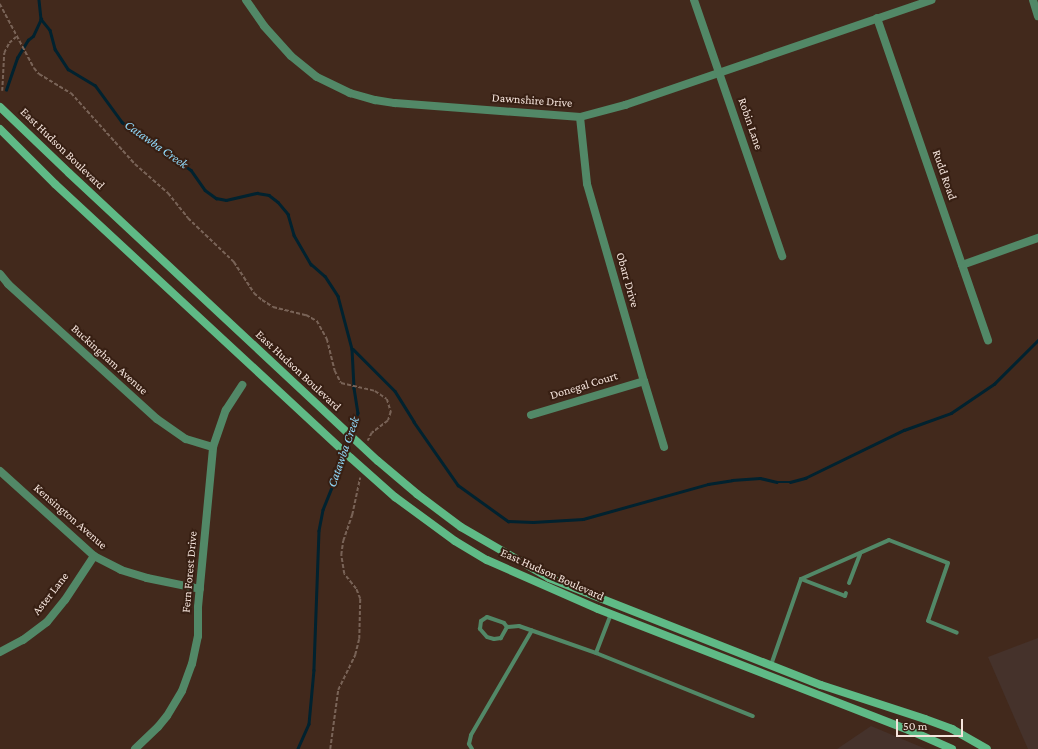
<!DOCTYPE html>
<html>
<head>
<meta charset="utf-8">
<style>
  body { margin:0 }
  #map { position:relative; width:1038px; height:749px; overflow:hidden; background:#42291c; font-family:"Crimson Pro",serif }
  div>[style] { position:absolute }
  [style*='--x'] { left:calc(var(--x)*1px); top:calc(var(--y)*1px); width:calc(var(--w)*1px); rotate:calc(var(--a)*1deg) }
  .commercial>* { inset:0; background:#45322b }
  .stream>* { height:2.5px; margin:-1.25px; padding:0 1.25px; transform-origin:1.25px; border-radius:1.25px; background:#01222f }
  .path>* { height:1.5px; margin-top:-0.75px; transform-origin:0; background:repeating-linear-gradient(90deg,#796357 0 4px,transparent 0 6px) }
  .service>* { height:4px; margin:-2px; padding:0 2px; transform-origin:2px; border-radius:2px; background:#528867 }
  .minor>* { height:8px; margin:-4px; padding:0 4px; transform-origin:4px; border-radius:4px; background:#528867 }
  .secondary>* { height:8px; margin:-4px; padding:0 4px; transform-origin:4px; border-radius:4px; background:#5fba86 }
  span { translate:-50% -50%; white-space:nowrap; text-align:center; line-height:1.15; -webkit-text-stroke:4px #371f13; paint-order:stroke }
  .street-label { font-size:12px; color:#f5e4dc }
  .water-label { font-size:13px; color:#90d8f9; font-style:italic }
  .scale { position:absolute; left:896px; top:719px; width:67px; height:18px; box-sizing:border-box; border:2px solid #f5e4dc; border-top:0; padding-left:5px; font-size:12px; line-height:14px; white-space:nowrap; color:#f5e4dc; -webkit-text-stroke:3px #371f13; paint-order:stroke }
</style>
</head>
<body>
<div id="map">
  <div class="commercial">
    <i style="clip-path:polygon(1038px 638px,1038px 749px,1028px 749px,988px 657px)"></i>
    <i style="clip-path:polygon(871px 726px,926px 749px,837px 749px)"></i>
  </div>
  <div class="stream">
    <i style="--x:39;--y:0;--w:19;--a:84"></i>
    <i style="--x:41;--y:19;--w:14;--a:51"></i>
    <i style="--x:50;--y:30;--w:20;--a:75"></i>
    <i style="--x:55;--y:49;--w:24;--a:57"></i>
    <i style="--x:68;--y:69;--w:31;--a:31"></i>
    <i style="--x:95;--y:85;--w:46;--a:53.9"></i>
    <i style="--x:122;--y:122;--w:84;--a:34.8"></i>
    <i style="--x:191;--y:170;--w:24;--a:55"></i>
    <i style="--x:205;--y:190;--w:14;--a:36"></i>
    <i style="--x:216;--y:198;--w:10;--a:11"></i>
    <i style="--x:226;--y:200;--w:32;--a:-13"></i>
    <i style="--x:257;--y:193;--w:12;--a:9"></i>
    <i style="--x:269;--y:195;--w:11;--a:38"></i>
    <i style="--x:278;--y:202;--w:16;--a:50"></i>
    <i style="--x:288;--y:214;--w:22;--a:74"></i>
    <i style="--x:294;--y:235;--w:34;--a:60"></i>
    <i style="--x:311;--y:264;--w:18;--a:41"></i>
    <i style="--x:325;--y:276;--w:24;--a:57"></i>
    <i style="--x:338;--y:296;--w:55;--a:75.2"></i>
    <i style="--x:352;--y:349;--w:39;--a:87"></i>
    <i style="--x:354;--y:388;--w:25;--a:81"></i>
    <i style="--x:358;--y:413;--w:42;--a:106.7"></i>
    <i style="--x:346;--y:453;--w:61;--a:112"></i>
    <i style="--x:323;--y:510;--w:21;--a:101"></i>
    <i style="--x:319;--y:531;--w:139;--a:92.1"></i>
    <i style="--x:314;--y:670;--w:54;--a:95.3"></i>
    <i style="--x:309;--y:724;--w:27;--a:114"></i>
    <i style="--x:6;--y:90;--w:34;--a:-71"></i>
    <i style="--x:17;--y:58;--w:21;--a:-59"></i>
    <i style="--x:28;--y:40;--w:6;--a:-39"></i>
    <i style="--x:33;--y:36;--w:19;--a:-65"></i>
    <i style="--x:353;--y:349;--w:59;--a:45"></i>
    <i style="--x:395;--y:391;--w:36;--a:58"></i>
    <i style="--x:414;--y:422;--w:77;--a:55.1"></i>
    <i style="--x:458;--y:485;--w:62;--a:35.8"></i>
    <i style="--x:508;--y:521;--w:25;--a:2"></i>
    <i style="--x:533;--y:522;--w:50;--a:-3.4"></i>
    <i style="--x:583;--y:519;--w:130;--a:-15.6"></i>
    <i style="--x:708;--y:484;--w:24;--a:-9"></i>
    <i style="--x:732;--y:480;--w:28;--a:-4"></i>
    <i style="--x:760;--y:478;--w:17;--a:13"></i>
    <i style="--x:777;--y:482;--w:13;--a:0"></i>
    <i style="--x:790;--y:482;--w:16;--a:-15"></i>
    <i style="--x:805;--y:478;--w:110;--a:-25.9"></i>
    <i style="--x:904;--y:430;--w:50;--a:-19.9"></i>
    <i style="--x:951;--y:413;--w:52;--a:-34"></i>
    <i style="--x:994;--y:384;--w:62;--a:-45"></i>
  </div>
  <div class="path">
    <i style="--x:0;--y:4;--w:72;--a:62"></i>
    <i style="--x:34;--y:68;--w:8;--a:50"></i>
    <i style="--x:39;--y:74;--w:37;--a:31"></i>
    <i style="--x:71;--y:93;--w:96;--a:48"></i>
    <i style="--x:135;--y:164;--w:44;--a:41.3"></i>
    <i style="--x:168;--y:193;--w:32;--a:51"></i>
    <i style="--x:188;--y:218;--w:64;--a:43.7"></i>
    <i style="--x:234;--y:262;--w:37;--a:57"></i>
    <i style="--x:254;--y:293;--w:11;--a:41"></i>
    <i style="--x:262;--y:300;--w:13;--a:32"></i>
    <i style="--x:273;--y:307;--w:34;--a:14"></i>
    <i style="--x:306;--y:315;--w:13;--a:29"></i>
    <i style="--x:317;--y:321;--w:21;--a:61"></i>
    <i style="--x:327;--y:339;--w:33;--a:76"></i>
    <i style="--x:335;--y:371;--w:13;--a:63"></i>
    <i style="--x:341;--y:383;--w:35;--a:13"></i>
    <i style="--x:375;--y:391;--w:14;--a:34"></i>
    <i style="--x:387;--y:399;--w:14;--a:73"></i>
    <i style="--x:391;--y:412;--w:9;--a:108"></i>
    <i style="--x:388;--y:421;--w:20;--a:143"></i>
    <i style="--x:372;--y:433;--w:9;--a:117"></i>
    <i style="--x:2;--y:91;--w:38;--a:-87"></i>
    <i style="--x:4;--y:53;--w:11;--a:-63"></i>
    <i style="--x:9;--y:43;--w:9;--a:-41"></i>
    <i style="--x:330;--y:749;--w:60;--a:-82.3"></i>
    <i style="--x:338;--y:690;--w:39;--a:-64"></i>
    <i style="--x:355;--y:655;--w:16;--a:-76"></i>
    <i style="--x:359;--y:639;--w:40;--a:-88.6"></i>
    <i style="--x:360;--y:599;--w:11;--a:-112"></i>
    <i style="--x:356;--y:589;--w:19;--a:-129"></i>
    <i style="--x:344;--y:574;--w:19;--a:-99"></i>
    <i style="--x:341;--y:555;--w:14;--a:-82"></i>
    <i style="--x:343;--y:541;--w:28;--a:-71"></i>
    <i style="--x:352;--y:515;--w:38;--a:-78"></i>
  </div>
  <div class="service">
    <i style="--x:801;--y:579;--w:47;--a:21.1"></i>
    <i style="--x:845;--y:596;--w:3;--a:-72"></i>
    <i style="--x:849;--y:583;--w:31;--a:-69"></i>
    <i style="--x:487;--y:617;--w:18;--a:19"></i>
    <i style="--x:504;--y:623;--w:5;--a:53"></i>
    <i style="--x:507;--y:627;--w:13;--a:119"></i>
    <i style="--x:501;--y:638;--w:7;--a:172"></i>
    <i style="--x:494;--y:639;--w:7;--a:-164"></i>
    <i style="--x:487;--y:637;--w:11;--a:-131"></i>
    <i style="--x:480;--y:629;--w:8;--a:-83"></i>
    <i style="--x:481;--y:621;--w:7;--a:-34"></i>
    <i style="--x:507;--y:627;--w:12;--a:-5"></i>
    <i style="--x:519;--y:626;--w:82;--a:19.3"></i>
    <i style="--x:596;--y:653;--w:169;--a:21.9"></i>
    <i style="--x:596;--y:653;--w:42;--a:-69"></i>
    <i style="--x:771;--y:665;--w:91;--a:-70.8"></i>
    <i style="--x:801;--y:579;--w:96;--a:-23.9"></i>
    <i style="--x:889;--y:540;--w:63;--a:21.3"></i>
    <i style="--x:948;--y:563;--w:61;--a:109"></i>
    <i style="--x:928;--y:621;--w:31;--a:22"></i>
    <i style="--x:472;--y:749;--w:6;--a:-121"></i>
    <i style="--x:469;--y:744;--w:9;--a:-77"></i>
    <i style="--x:471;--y:735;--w:121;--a:-59.8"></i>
  </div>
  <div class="minor">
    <i style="--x:246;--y:0;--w:32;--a:55"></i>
    <i style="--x:264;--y:26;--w:40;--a:48"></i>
    <i style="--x:291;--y:56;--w:33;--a:39"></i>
    <i style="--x:317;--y:77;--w:37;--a:26"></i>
    <i style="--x:350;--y:93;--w:26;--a:16"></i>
    <i style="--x:375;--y:100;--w:20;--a:9"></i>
    <i style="--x:395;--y:103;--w:186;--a:4.3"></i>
    <i style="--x:580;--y:117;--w:47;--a:-14.9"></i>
    <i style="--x:625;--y:105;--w:324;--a:-18.9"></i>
    <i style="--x:694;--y:0;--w:271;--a:71"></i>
    <i style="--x:1033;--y:0;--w:17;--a:73"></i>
    <i style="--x:877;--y:18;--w:341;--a:71"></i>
    <i style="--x:580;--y:117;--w:67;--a:84"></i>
    <i style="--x:587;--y:184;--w:205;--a:73.9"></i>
    <i style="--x:644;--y:381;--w:69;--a:73.1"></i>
    <i style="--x:962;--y:265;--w:81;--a:-19.6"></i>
    <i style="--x:0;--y:274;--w:13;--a:51"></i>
    <i style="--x:8;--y:284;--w:201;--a:42.2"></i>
    <i style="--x:157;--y:419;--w:35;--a:35"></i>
    <i style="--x:186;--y:439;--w:28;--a:17"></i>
    <i style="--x:531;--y:415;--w:118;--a:-16.7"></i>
    <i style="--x:0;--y:471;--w:127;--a:42.1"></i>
    <i style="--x:94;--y:556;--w:30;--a:27"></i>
    <i style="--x:121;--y:570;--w:27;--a:17"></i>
    <i style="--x:147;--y:578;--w:54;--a:11.7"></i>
    <i style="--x:0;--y:652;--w:26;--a:-28"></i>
    <i style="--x:23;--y:640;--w:30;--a:-37"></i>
    <i style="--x:47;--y:622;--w:28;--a:-51"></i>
    <i style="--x:65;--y:600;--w:53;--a:-56.6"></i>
    <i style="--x:135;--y:749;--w:32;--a:-44"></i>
    <i style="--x:158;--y:727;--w:14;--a:-51"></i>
    <i style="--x:167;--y:716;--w:29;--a:-59"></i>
    <i style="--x:182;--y:691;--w:29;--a:-70"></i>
    <i style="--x:192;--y:664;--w:29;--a:-78"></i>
    <i style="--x:198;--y:636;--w:29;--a:-90"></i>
    <i style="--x:198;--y:607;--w:161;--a:-84.6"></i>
    <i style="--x:213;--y:447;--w:39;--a:-71"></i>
    <i style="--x:226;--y:410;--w:30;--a:-57"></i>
  </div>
  <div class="secondary">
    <i style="--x:0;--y:107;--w:95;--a:43.7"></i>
    <i style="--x:69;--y:173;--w:422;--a:43"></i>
    <i style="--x:378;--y:461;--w:51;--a:40.2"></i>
    <i style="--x:417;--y:494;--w:55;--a:36.9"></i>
    <i style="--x:461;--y:527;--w:102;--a:30.1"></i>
    <i style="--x:549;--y:578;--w:292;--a:21.5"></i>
    <i style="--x:821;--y:685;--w:109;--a:18.1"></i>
    <i style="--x:925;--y:719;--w:29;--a:20"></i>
    <i style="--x:952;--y:729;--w:40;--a:29.7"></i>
    <i style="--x:0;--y:129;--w:78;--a:45"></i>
    <i style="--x:55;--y:184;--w:403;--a:42.8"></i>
    <i style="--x:351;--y:458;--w:59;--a:41.6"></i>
    <i style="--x:395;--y:497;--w:74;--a:36.3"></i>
    <i style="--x:455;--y:541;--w:37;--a:31"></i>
    <i style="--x:487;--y:560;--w:121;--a:23.8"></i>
    <i style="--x:598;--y:609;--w:334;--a:21.3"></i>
    <i style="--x:909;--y:730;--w:47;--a:23.8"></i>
  </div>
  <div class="street-label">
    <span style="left:532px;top:101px;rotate:4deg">Dawnshire Drive</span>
    <span style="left:750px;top:124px;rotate:71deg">Robin Lane</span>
    <span style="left:62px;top:149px;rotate:44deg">East Hudson Boulevard</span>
    <span style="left:944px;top:175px;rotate:71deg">Rudd Road</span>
    <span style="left:627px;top:280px;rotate:74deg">Obarr Drive</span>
    <span style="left:109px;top:360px;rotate:42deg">Buckingham Avenue</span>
    <span style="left:298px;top:371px;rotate:43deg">East Hudson Boulevard</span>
    <span style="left:584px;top:386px;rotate:-17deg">Donegal Court</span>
    <span style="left:70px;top:517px;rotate:41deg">Kensington Avenue</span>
    <span style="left:190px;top:572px;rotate:-85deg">Fern Forest Drive</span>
    <span style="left:552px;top:575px;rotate:24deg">East Hudson Boulevard</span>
    <span style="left:51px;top:594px;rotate:-52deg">Aster Lane</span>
  </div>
  <div class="water-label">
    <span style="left:156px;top:145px;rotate:35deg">Catawba Creek</span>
    <span style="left:344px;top:452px;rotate:-71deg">Catawba Creek</span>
  </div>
  <div class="scale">50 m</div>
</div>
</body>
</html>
